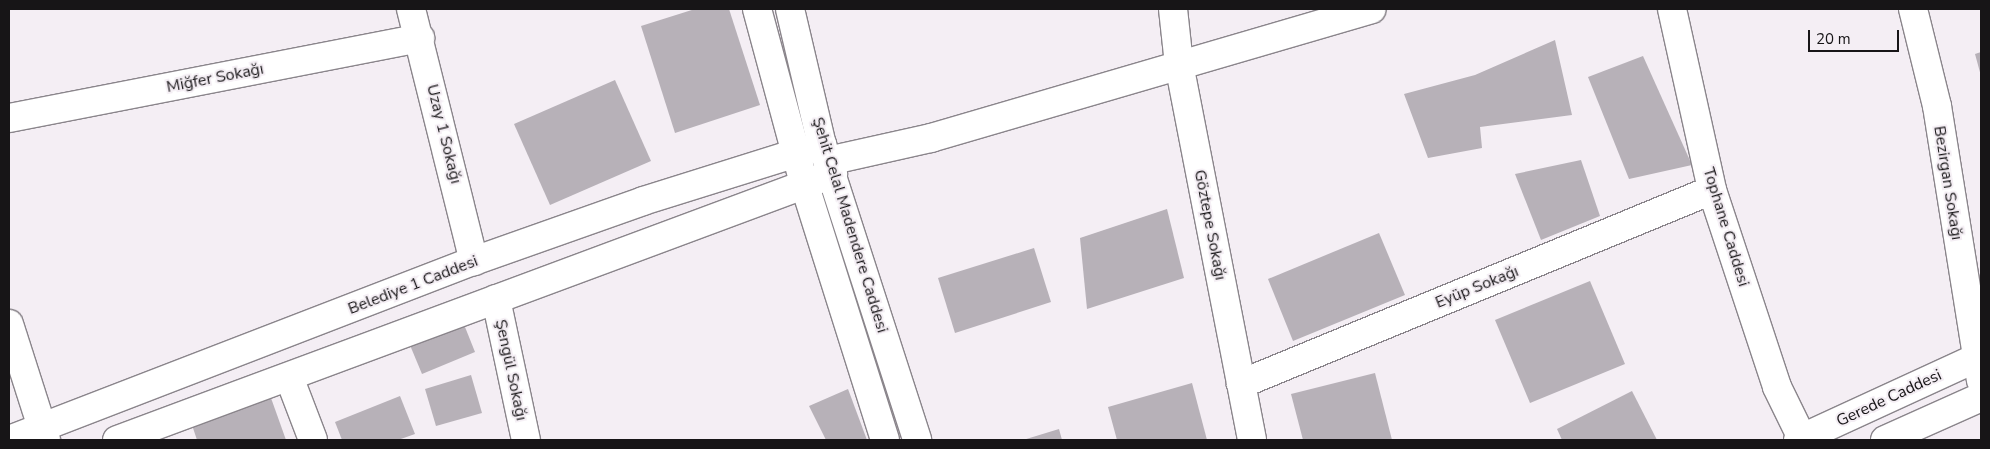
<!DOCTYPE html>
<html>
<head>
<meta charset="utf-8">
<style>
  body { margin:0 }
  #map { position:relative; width:1990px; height:449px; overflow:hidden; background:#f4eef4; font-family:"Nunito Sans",sans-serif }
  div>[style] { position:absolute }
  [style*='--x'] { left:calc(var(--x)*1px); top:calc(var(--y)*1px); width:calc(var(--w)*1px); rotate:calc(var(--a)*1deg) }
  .building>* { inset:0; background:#b7b1b8 }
  .roads { filter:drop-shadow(1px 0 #8a858b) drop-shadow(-1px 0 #8a858b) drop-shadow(0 1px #8a858b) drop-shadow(0 -1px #8a858b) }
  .minor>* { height:28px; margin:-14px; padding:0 14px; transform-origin:14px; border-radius:14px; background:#fff }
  span { translate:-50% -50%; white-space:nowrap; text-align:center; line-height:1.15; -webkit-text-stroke:4px #f4eef4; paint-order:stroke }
  .street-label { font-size:16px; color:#171517 }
  .frame { position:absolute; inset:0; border:10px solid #171517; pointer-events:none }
  .scale { position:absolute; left:1808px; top:30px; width:91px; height:22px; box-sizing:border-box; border:2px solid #171517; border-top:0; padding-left:6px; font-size:15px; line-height:18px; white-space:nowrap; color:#171517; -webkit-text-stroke:4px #f4eef4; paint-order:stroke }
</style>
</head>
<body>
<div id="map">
  <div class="building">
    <i style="clip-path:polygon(695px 9px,729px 9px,760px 105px,675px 133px,641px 26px)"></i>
    <i style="clip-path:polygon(1555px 40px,1572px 115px,1480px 127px,1482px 148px,1428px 158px,1404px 94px,1475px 75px)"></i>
    <i style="clip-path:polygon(1981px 52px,1981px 76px,1975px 54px)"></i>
    <i style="clip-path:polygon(1643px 56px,1692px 165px,1629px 179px,1588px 77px)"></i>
    <i style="clip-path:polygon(615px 80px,651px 161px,550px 205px,514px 124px)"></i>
    <i style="clip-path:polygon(1581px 160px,1600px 216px,1541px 240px,1515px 174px)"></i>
    <i style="clip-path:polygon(1167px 209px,1184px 278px,1087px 309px,1080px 238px)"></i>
    <i style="clip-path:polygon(1379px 233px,1405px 295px,1293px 341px,1268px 279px)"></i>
    <i style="clip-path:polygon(1034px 248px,1051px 302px,955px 333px,938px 278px)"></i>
    <i style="clip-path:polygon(1590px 281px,1625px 364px,1530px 403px,1495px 320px)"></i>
    <i style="clip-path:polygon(461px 317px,475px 352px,422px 374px,407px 338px)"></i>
    <i style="clip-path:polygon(1375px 373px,1392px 440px,1303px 440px,1291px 394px)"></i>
    <i style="clip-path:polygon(471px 375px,482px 413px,436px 426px,425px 389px)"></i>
    <i style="clip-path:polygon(1192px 383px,1207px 440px,1117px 440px,1108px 407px)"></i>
    <i style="clip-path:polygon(848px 389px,867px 440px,826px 440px,809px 406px)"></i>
    <i style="clip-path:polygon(1632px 391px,1657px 440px,1562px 440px,1557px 429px)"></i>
    <i style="clip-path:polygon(400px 396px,415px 434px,398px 440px,342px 440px,335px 422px)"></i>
    <i style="clip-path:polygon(271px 398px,286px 440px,197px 440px,192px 425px)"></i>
    <i style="clip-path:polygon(1059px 429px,1062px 440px,1023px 440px)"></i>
  </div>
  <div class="roads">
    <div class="minor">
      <i style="--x:411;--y:9;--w:260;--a:76"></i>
      <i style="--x:757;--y:9;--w:180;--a:74.9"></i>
      <i style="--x:804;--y:183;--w:269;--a:72.5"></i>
      <i style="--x:790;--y:9;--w:140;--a:76.8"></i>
      <i style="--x:822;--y:145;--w:310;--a:72.1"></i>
      <i style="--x:1173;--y:9;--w:55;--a:83.8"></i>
      <i style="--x:1179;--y:64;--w:383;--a:79"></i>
      <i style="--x:1672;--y:9;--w:185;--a:77.5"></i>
      <i style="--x:1712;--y:190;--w:207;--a:71.7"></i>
      <i style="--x:1777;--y:387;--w:59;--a:63.9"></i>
      <i style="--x:1913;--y:9;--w:100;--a:76.1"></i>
      <i style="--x:1937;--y:106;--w:278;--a:80.9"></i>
      <i style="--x:9;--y:118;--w:419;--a:-11"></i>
      <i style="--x:828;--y:161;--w:106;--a:-12.6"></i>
      <i style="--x:931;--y:138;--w:459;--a:-16.3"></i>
      <i style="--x:496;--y:299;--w:144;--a:78"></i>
      <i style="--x:9;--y:324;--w:122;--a:72.3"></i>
      <i style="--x:289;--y:377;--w:67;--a:69.1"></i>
      <i style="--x:1241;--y:384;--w:509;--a:-22.39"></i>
      <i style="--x:9;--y:440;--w:498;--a:-21.1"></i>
      <i style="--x:474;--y:261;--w:179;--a:-19.5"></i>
      <i style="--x:643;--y:201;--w:188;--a:-17.4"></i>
      <i style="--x:117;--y:440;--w:764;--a:-20.38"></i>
      <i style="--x:1798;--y:440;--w:201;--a:-24.7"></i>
      <i style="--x:1885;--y:440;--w:105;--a:-24.1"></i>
    </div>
  </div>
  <div class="street-label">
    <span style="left:215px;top:78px;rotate:-11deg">Miğfer Sokağı</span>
    <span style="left:444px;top:134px;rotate:76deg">Uzay 1 Sokağı</span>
    <span style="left:1948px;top:183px;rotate:81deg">Bezirgan Sokağı</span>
    <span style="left:850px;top:225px;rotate:73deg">Şehit Celal Madendere Caddesi</span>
    <span style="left:1210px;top:225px;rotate:79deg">Göztepe Sokağı</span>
    <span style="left:1726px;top:227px;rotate:73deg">Tophane Caddesi</span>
    <span style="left:413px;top:285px;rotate:-21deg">Belediye 1 Caddesi</span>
    <span style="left:1477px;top:287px;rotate:-22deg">Eyüp Sokağı</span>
    <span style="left:511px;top:370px;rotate:78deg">Şengül Sokağı</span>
    <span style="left:1889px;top:398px;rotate:-25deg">Gerede Caddesi</span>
  </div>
  <div class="frame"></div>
  <div class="scale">20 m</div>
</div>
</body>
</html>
